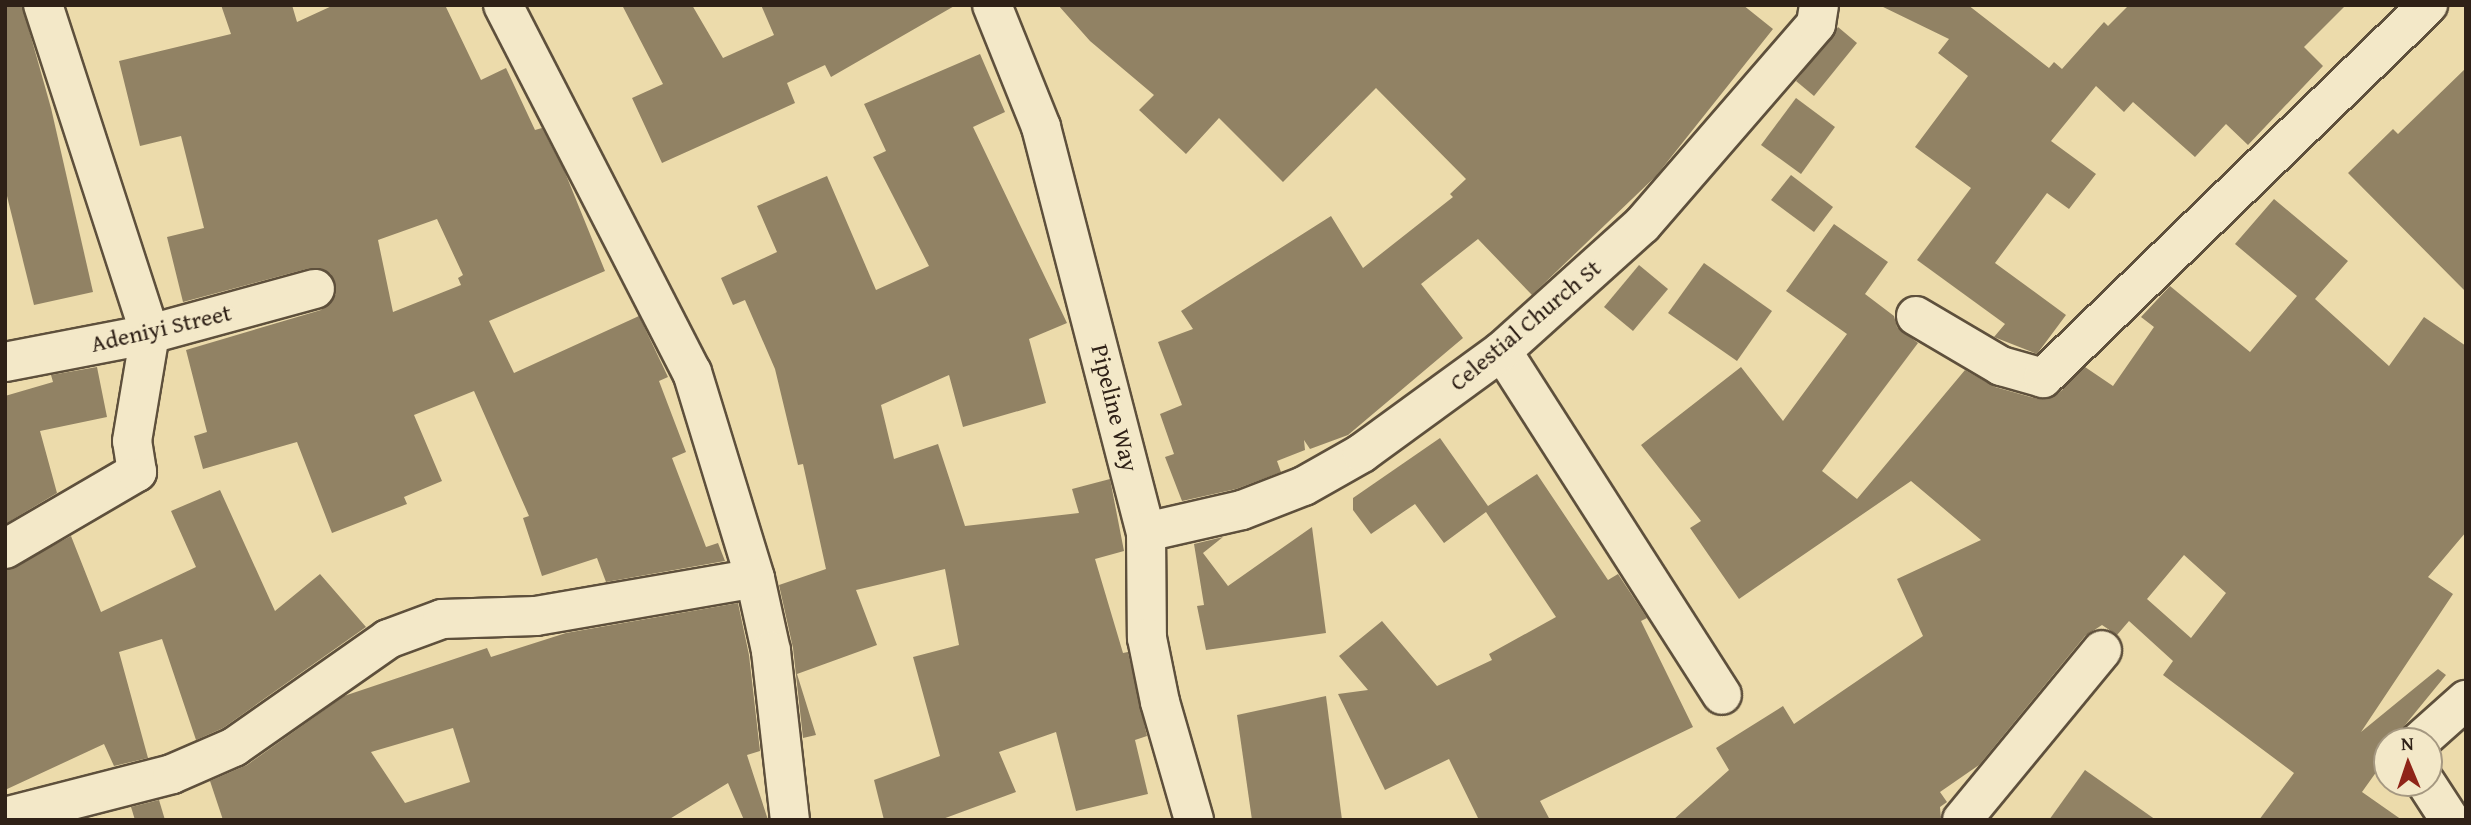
<!DOCTYPE html>
<html>
<head>
<meta charset="utf-8">
<style>
  body { margin:0 }
  #map { position:relative; width:2471px; height:825px; overflow:hidden; background:#ecdbab; font-family:"Gentium Book Plus",serif }
  div>[style] { position:absolute }
  [style*='--x'] { left:calc(var(--x)*1px); top:calc(var(--y)*1px); width:calc(var(--w)*1px); rotate:calc(var(--a)*1deg) }
  .building>* { inset:0; background:#918264 }
  .roads { filter:drop-shadow(2px 0 #5e503c) drop-shadow(-2px 0 #5e503c) drop-shadow(0 2px #5e503c) drop-shadow(0 -2px #5e503c) }
  .minor>* { height:38px; margin:-19px; padding:0 19px; transform-origin:19px; border-radius:19px; background:#f3e8c8 }
  span { translate:-50% -50%; white-space:nowrap; text-align:center; line-height:1.15; -webkit-text-stroke:5px #f3e8c8; paint-order:stroke }
  .street-label { font-size:24px; color:#2f2117 }
  .frame { position:absolute; inset:0; border:7px solid #2f2117; pointer-events:none }
  .north { position:absolute; left:2373px; top:727px; width:70px; height:70px; box-sizing:border-box; background:#f3e8c8; border:2px solid #a59881; border-radius:50%; rotate:358deg; font-size:19px; font-weight:700; line-height:28px; text-align:center; color:#2f2117 }
  .north::after { content:''; display:block; margin:auto; width:24px; height:32px; background:#8f2418; clip-path:polygon(50% 0,100% 100%,50% 72%,0 100%) }
</style>
</head>
<body>
<div id="map">
  <div class="building">
    <i style="clip-path:polygon(5px 5px,22px 5px,51px 108px,93px 292px,34px 305px,5px 188px)"></i>
    <i style="clip-path:polygon(evenodd,221px 5px,292px 5px,297px 22px,334px 5px,445px 5px,481px 80px,506px 68px,535px 130px,542px 128px,564px 170px,605px 271px,489px 321px,514px 373px,639px 316px,668px 377px,659px 381px,686px 452px,672px 458px,706px 547px,718px 543px,725px 561px,606px 582px,597px 558px,542px 576px,523px 518px,529px 516px,474px 391px,414px 415px,442px 481px,404px 497px,407px 504px,332px 533px,297px 442px,203px 469px,194px 436px,207px 432px,186px 350px,321px 310px,336px 294px,331px 274px,310px 268px,183px 302px,167px 237px,204px 228px,181px 136px,140px 146px,119px 61px,231px 34px,221px 5px,437px 219px,463px 275px,458px 278px,461px 285px,393px 312px,378px 240px,437px 219px)"></i>
    <i style="clip-path:polygon(622px 5px,692px 5px,723px 58px,774px 35px,761px 5px,956px 5px,831px 77px,825px 65px,787px 83px,795px 103px,662px 163px,632px 98px,663px 84px)"></i>
    <i style="clip-path:polygon(1058px 5px,1743px 5px,1773px 29px,1656px 176px,1532px 295px,1478px 239px,1421px 284px,1463px 338px,1348px 435px,1310px 449px,1304px 440px,1305px 450px,1277px 461px,1281px 472px,1236px 489px,1182px 501px,1165px 457px,1174px 454px,1160px 414px,1182px 405px,1158px 342px,1193px 329px,1181px 311px,1331px 216px,1363px 268px,1453px 197px,1450px 194px,1466px 179px,1376px 88px,1283px 182px,1219px 118px,1186px 154px,1139px 110px,1154px 95px,1090px 41px)"></i>
    <i style="clip-path:polygon(1879px 5px,1968px 5px,2049px 68px,2054px 62px,2062px 69px,2104px 22px,2108px 26px,2129px 5px,2346px 5px,2304px 47px,2323px 66px,2248px 145px,2226px 124px,2195px 157px,2133px 102px,2124px 112px,2096px 86px,2051px 141px,2096px 174px,2069px 209px,2047px 193px,1995px 263px,2066px 315px,2037px 354px,1994px 337px,2005px 324px,1917px 260px,1971px 188px,1915px 147px,1968px 76px,1938px 53px,1949px 39px)"></i>
    <i style="clip-path:polygon(1838px 27px,1857px 43px,1814px 96px,1796px 81px)"></i>
    <i style="clip-path:polygon(980px 54px,1005px 112px,973px 127px,1067px 323px,1029px 339px,1046px 403px,963px 427px,949px 375px,881px 405px,894px 459px,938px 444px,965px 526px,1079px 513px,1072px 489px,1110px 479px,1124px 551px,1095px 559px,1123px 653px,1128px 652px,1147px 736px,1135px 740px,1148px 794px,1076px 811px,1056px 732px,999px 752px,1016px 792px,940px 820px,884px 820px,874px 780px,940px 756px,913px 657px,959px 645px,945px 569px,856px 590px,877px 645px,797px 674px,816px 735px,803px 738px,793px 648px,779px 585px,826px 569px,803px 464px,798px 465px,775px 369px,745px 300px,733px 305px,721px 278px,777px 252px,757px 206px,827px 176px,876px 290px,929px 266px,873px 157px,886px 151px,864px 104px)"></i>
    <i style="clip-path:polygon(2466px 68px,2466px 292px,2348px 173px,2393px 129px,2398px 134px)"></i>
    <i style="clip-path:polygon(1796px 98px,1835px 127px,1801px 174px,1761px 145px)"></i>
    <i style="clip-path:polygon(1791px 175px,1833px 207px,1814px 232px,1771px 200px)"></i>
    <i style="clip-path:polygon(evenodd,2274px 199px,2348px 261px,2315px 299px,2389px 366px,2424px 317px,2466px 346px,2466px 532px,2428px 577px,2453px 594px,2361px 732px,2438px 669px,2446px 675px,2405px 725px,2398px 741px,2387px 741px,2387px 757px,2362px 792px,2402px 820px,2259px 820px,2294px 773px,2163px 675px,2173px 661px,2129px 621px,2117px 635px,2102px 625px,2085px 636px,1979px 765px,1940px 792px,1947px 802px,1940px 807px,1941px 820px,1673px 820px,1729px 770px,1716px 748px,1783px 706px,1794px 724px,1923px 636px,1897px 579px,1981px 540px,1911px 481px,1739px 599px,1690px 528px,1701px 521px,1641px 445px,1741px 367px,1783px 421px,1847px 334px,1786px 291px,1834px 224px,1888px 262px,1865px 294px,1894px 316px,1897px 327px,1918px 343px,1822px 471px,1857px 499px,1965px 370px,1995px 387px,2038px 399px,2058px 394px,2085px 367px,2113px 386px,2154px 327px,2141px 317px,2170px 286px,2250px 352px,2297px 296px,2235px 244px,2274px 199px,2184px 555px,2226px 593px,2191px 638px,2147px 599px,2184px 555px)"></i>
    <i style="clip-path:polygon(1704px 263px,1772px 311px,1737px 361px,1668px 313px)"></i>
    <i style="clip-path:polygon(1639px 265px,1668px 289px,1633px 331px,1604px 307px)"></i>
    <i style="clip-path:polygon(97px 367px,107px 417px,40px 431px,57px 493px,5px 524px,5px 396px,53px 382px,51px 375px)"></i>
    <i style="clip-path:polygon(1440px 438px,1488px 506px,1537px 474px,1608px 580px,1618px 574px,1647px 618px,1641px 621px,1693px 727px,1540px 801px,1550px 820px,1479px 820px,1449px 759px,1385px 790px,1338px 694px,1368px 690px,1339px 656px,1382px 621px,1437px 686px,1492px 660px,1489px 654px,1556px 617px,1486px 512px,1444px 543px,1415px 504px,1371px 534px,1353px 510px,1353px 498px)"></i>
    <i style="clip-path:polygon(220px 490px,275px 611px,320px 574px,366px 627px,223px 728px,196px 740px,162px 639px,119px 652px,148px 758px,114px 766px,104px 744px,5px 790px,5px 571px,71px 536px,101px 612px,196px 567px,171px 511px)"></i>
    <i style="clip-path:polygon(1312px 527px,1326px 633px,1206px 650px,1197px 606px,1204px 605px,1194px 544px,1223px 537px,1203px 553px,1228px 586px)"></i>
    <i style="clip-path:polygon(evenodd,738px 603px,749px 655px,760px 751px,747px 755px,768px 820px,744px 820px,728px 783px,668px 820px,223px 820px,210px 781px,247px 765px,344px 696px,487px 648px,491px 657px,566px 633px,738px 603px,453px 728px,470px 782px,405px 803px,371px 752px,453px 728px)"></i>
    <i style="clip-path:polygon(1326px 696px,1342px 820px,1252px 820px,1237px 715px)"></i>
    <i style="clip-path:polygon(2085px 770px,2156px 820px,2049px 820px)"></i>
    <i style="clip-path:polygon(159px 800px,165px 820px,135px 820px,131px 807px)"></i>
  </div>
  <div class="roads">
    <div class="minor">
      <i style="--x:503;--y:5;--w:413;--a:62.8"></i>
      <i style="--x:692;--y:372;--w:215;--a:73"></i>
      <i style="--x:755;--y:578;--w:75;--a:77.6"></i>
      <i style="--x:771;--y:651;--w:170;--a:83.6"></i>
      <i style="--x:992;--y:5;--w:131;--a:68.1"></i>
      <i style="--x:1041;--y:127;--w:418;--a:75.5"></i>
      <i style="--x:1146;--y:532;--w:106;--a:89.5"></i>
      <i style="--x:1147;--y:638;--w:65;--a:78.5"></i>
      <i style="--x:1160;--y:702;--w:123;--a:73.9"></i>
      <i style="--x:1916;--y:316;--w:99;--a:30.5"></i>
      <i style="--x:2001;--y:366;--w:44;--a:15.9"></i>
      <i style="--x:2043;--y:378;--w:536;--a:-44.09"></i>
      <i style="--x:1502;--y:351;--w:408;--a:57.4"></i>
      <i style="--x:5;--y:362;--w:148;--a:-10.9"></i>
      <i style="--x:150;--y:334;--w:171;--a:-15.3"></i>
      <i style="--x:1146;--y:532;--w:98;--a:-12.9"></i>
      <i style="--x:1242;--y:510;--w:66;--a:-21.2"></i>
      <i style="--x:1304;--y:486;--w:67;--a:-29.6"></i>
      <i style="--x:1362;--y:453;--w:173;--a:-36.1"></i>
      <i style="--x:1502;--y:351;--w:188;--a:-42"></i>
      <i style="--x:1642;--y:225;--w:266;--a:-49.1"></i>
      <i style="--x:1816;--y:24;--w:19;--a:-81"></i>
      <i style="--x:5;--y:549;--w:153;--a:-30.3"></i>
      <i style="--x:137;--y:472;--w:31;--a:-99"></i>
      <i style="--x:132;--y:441;--w:109;--a:-80.5"></i>
      <i style="--x:150;--y:334;--w:346;--a:-108"></i>
      <i style="--x:2420;--y:741;--w:62;--a:-41.7"></i>
      <i style="--x:2426;--y:783;--w:44;--a:57"></i>
      <i style="--x:5;--y:817;--w:172;--a:-14.4"></i>
      <i style="--x:172;--y:774;--w:68;--a:-23.5"></i>
      <i style="--x:234;--y:747;--w:188;--a:-35"></i>
      <i style="--x:388;--y:639;--w:58;--a:-20.3"></i>
      <i style="--x:442;--y:619;--w:94;--a:-1.8"></i>
      <i style="--x:536;--y:616;--w:222;--a:-9.8"></i>
      <i style="--x:1962;--y:820;--w:220;--a:-50.5"></i>
    </div>
  </div>
  <div class="street-label">
    <span style="left:1525px;top:325px;rotate:-40deg">Celestial Church St</span>
    <span style="left:161px;top:328px;rotate:-13deg">Adeniyi Street</span>
    <span style="left:1115px;top:408px;rotate:76deg">Pipeline Way</span>
  </div>
  <div class="frame"></div>
  <div class="north">N</div>
</div>
</body>
</html>
